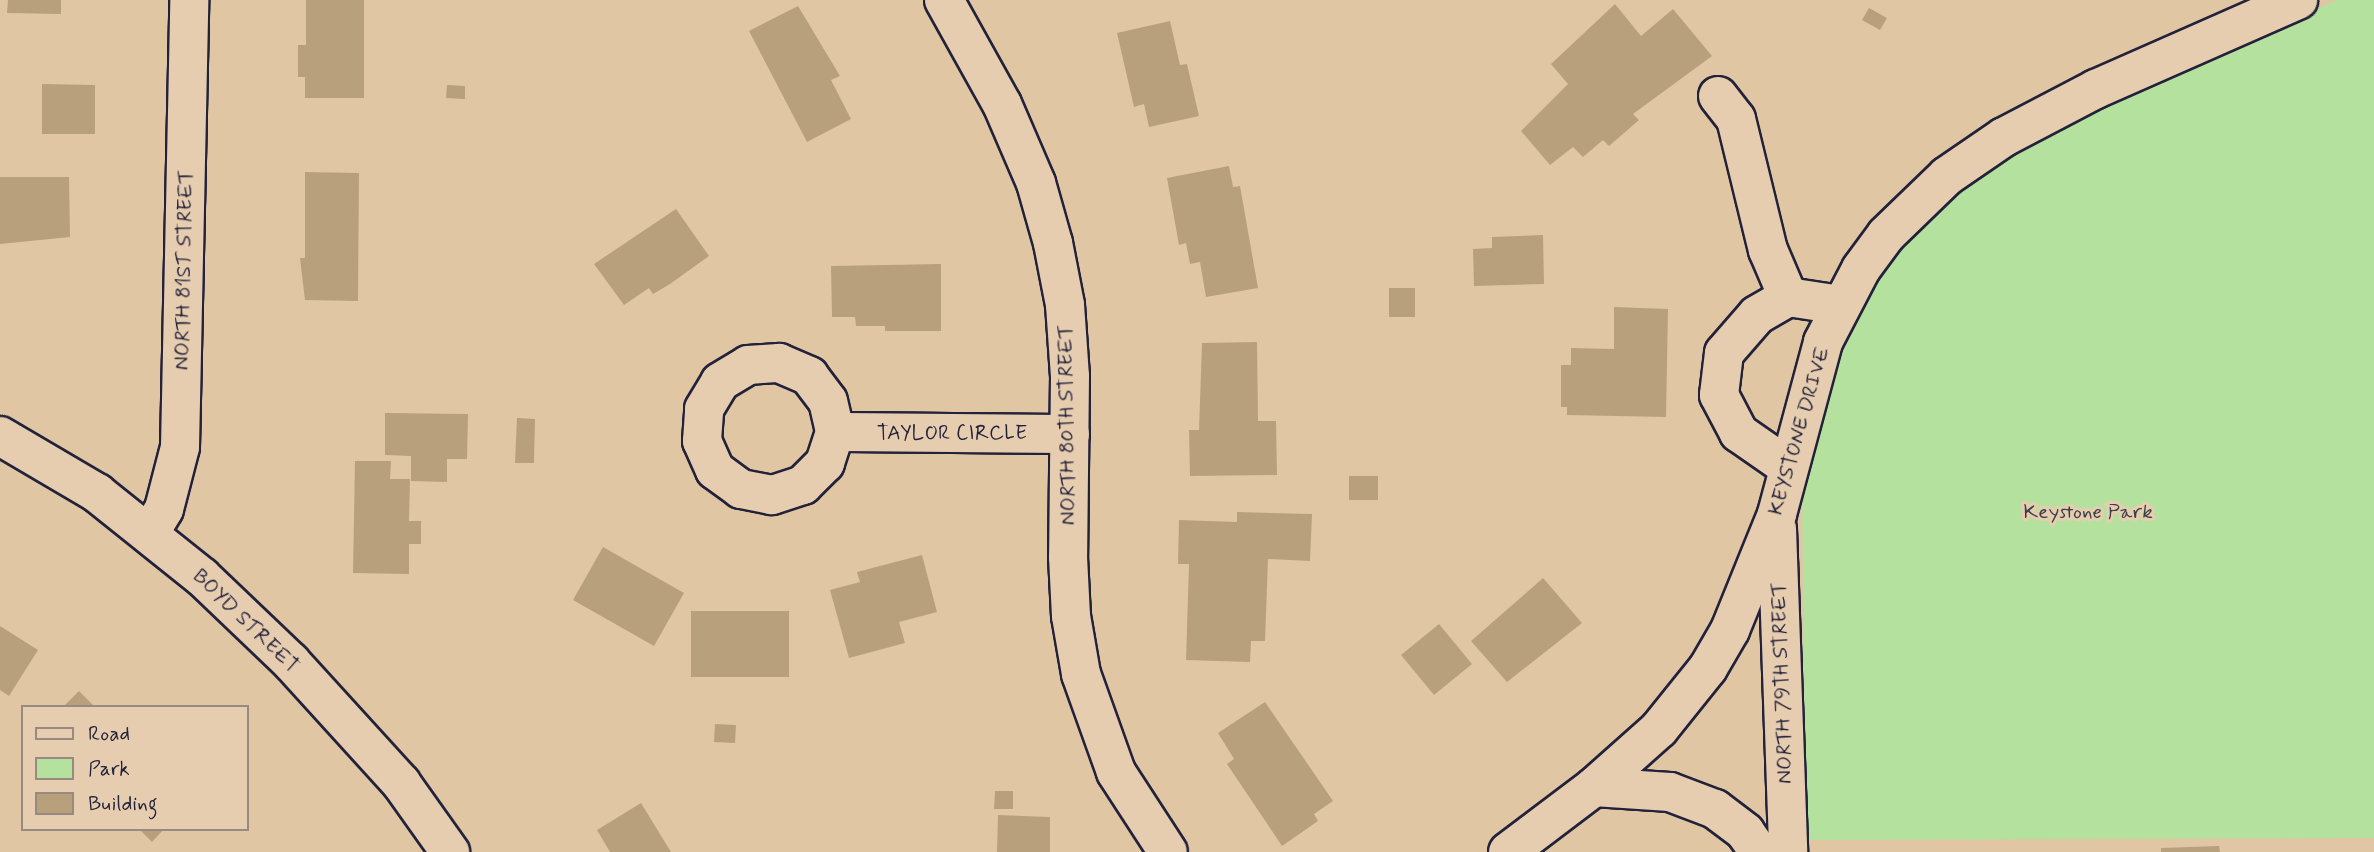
<!DOCTYPE html>
<html>
<head>
<meta charset="utf-8">
<style>
  body { margin:0 }
  #map { position:relative; width:2374px; height:852px; overflow:hidden; background:#e1c6a3; font-family:Mynerve,sans-serif }
  div>[style] { position:absolute }
  [style*='--x'] { left:calc(var(--x)*1px); top:calc(var(--y)*1px); width:calc(var(--w)*1px); rotate:calc(var(--a)*1deg) }
  .green>* { inset:0; background:#b5e19f }
  .building>* { inset:0; background:#b9a07c }
  .roads { filter:drop-shadow(2px 0 #22223b) drop-shadow(-2px 0 #22223b) drop-shadow(0 2px #22223b) drop-shadow(0 -2px #22223b) }
  .minor>* { height:38px; margin:-19px; padding:0 19px; transform-origin:19px; border-radius:19px; background:#e7cdaf }
  span { translate:-50% -50%; white-space:nowrap; text-align:center; line-height:1.15; -webkit-text-stroke:6px #e7cdaf; paint-order:stroke }
  .street-label { font-size:21px; color:#22223b }
  .park-label { font-size:21px; color:#383f4a }
  .legend { position:absolute; left:21px; top:705px; width:228px; height:126px; box-sizing:border-box; background:#e7cdaf; border:2px solid #988981; margin:0; padding:9px 12px; list-style:none; font-size:21px; color:#22223b }
  .legend li { display:flex; align-items:center; gap:14px; height:35px }
  .legend b { width:35px; border:2px solid #988981 }
</style>
</head>
<body>
<div id="map">
  <div class="green">
    <i style="clip-path:polygon(2337px 0,2374px 0,2374px 838px,1806px 840px,1802px 490px,1810px 429px,1849px 327px,1893px 258px,1944px 202px,2003px 159px,2102px 102px)"></i>
  </div>
  <div class="building">
    <i style="clip-path:polygon(8px 0,61px 0,61px 14px,7px 13px)"></i>
    <i style="clip-path:polygon(306px 0,364px 0,364px 98px,305px 98px,305px 77px,298px 77px,298px 45px,306px 45px)"></i>
    <i style="clip-path:polygon(1615px 4px,1641px 36px,1673px 9px,1712px 56px,1633px 114px,1639px 120px,1609px 146px,1603px 140px,1583px 157px,1573px 147px,1550px 165px,1521px 131px,1568px 84px,1551px 64px)"></i>
    <i style="clip-path:polygon(798px 6px,840px 76px,831px 80px,851px 119px,807px 142px,749px 31px)"></i>
    <i style="clip-path:polygon(1869px 8px,1887px 18px,1880px 30px,1862px 20px)"></i>
    <i style="clip-path:polygon(1170px 21px,1180px 65px,1187px 64px,1199px 116px,1149px 127px,1144px 104px,1134px 107px,1117px 33px)"></i>
    <i style="clip-path:polygon(42px 84px,95px 85px,95px 134px,42px 134px)"></i>
    <i style="clip-path:polygon(447px 85px,465px 86px,465px 99px,446px 98px)"></i>
    <i style="clip-path:polygon(1229px 166px,1233px 187px,1240px 186px,1258px 288px,1206px 297px,1200px 262px,1190px 264px,1186px 243px,1179px 245px,1167px 178px)"></i>
    <i style="clip-path:polygon(305px 172px,359px 173px,358px 301px,305px 300px,300px 258px,305px 258px)"></i>
    <i style="clip-path:polygon(0 177px,69px 177px,70px 237px,0 244px)"></i>
    <i style="clip-path:polygon(676px 209px,709px 256px,670px 284px,653px 294px,649px 288px,624px 305px,594px 264px)"></i>
    <i style="clip-path:polygon(1543px 235px,1544px 284px,1474px 286px,1473px 249px,1492px 248px,1492px 237px)"></i>
    <i style="clip-path:polygon(941px 264px,941px 331px,885px 331px,885px 326px,856px 326px,855px 317px,832px 317px,831px 266px)"></i>
    <i style="clip-path:polygon(1389px 288px,1415px 288px,1415px 317px,1389px 317px)"></i>
    <i style="clip-path:polygon(1614px 307px,1668px 309px,1666px 417px,1567px 415px,1567px 407px,1561px 407px,1561px 365px,1571px 365px,1571px 348px,1614px 349px)"></i>
    <i style="clip-path:polygon(1257px 342px,1258px 421px,1276px 421px,1277px 475px,1190px 476px,1189px 430px,1199px 430px,1202px 343px)"></i>
    <i style="clip-path:polygon(385px 413px,468px 414px,467px 459px,447px 459px,447px 482px,411px 481px,411px 456px,385px 455px)"></i>
    <i style="clip-path:polygon(517px 418px,535px 419px,534px 463px,515px 463px)"></i>
    <i style="clip-path:polygon(355px 461px,391px 461px,390px 479px,410px 479px,409px 521px,421px 521px,421px 544px,409px 544px,409px 574px,353px 573px)"></i>
    <i style="clip-path:polygon(1349px 476px,1378px 476px,1378px 500px,1349px 500px)"></i>
    <i style="clip-path:polygon(1237px 512px,1312px 514px,1310px 561px,1268px 559px,1265px 641px,1251px 641px,1250px 662px,1186px 660px,1189px 564px,1178px 564px,1179px 520px,1237px 522px)"></i>
    <i style="clip-path:polygon(603px 547px,684px 593px,654px 646px,573px 600px)"></i>
    <i style="clip-path:polygon(922px 555px,937px 612px,899px 622px,905px 643px,849px 658px,830px 590px,860px 582px,857px 572px)"></i>
    <i style="clip-path:polygon(1543px 578px,1582px 623px,1507px 682px,1471px 641px)"></i>
    <i style="clip-path:polygon(691px 611px,789px 611px,789px 677px,691px 677px)"></i>
    <i style="clip-path:polygon(1439px 624px,1472px 664px,1434px 695px,1401px 655px)"></i>
    <i style="clip-path:polygon(0 626px,38px 650px,9px 696px,0 690px)"></i>
    <i style="clip-path:polygon(79px 691px,95px 707px,63px 707px)"></i>
    <i style="clip-path:polygon(1265px 702px,1333px 801px,1314px 814px,1318px 821px,1282px 846px,1227px 764px,1234px 759px,1218px 733px)"></i>
    <i style="clip-path:polygon(715px 724px,736px 725px,735px 743px,714px 742px)"></i>
    <i style="clip-path:polygon(995px 791px,1013px 791px,1013px 809px,994px 809px)"></i>
    <i style="clip-path:polygon(641px 803px,671px 852px,610px 852px,597px 830px)"></i>
    <i style="clip-path:polygon(998px 815px,1050px 817px,1050px 852px,997px 852px)"></i>
    <i style="clip-path:polygon(139px 829px,164px 829px,152px 842px)"></i>
    <i style="clip-path:polygon(2219px 846px,2220px 852px,2161px 852px,2161px 848px)"></i>
  </div>
  <div class="roads">
    <div class="minor">
      <i style="--x:944;--y:0;--w:119;--a:60.9"></i>
      <i style="--x:1002;--y:104;--w:86;--a:66.7"></i>
      <i style="--x:1036;--y:183;--w:62;--a:74.2"></i>
      <i style="--x:1053;--y:243;--w:63;--a:79"></i>
      <i style="--x:1065;--y:305;--w:71;--a:86"></i>
      <i style="--x:1070;--y:376;--w:181;--a:90.6"></i>
      <i style="--x:1068;--y:557;--w:59;--a:87.1"></i>
      <i style="--x:1071;--y:616;--w:59;--a:80.2"></i>
      <i style="--x:1081;--y:674;--w:104;--a:70.3"></i>
      <i style="--x:1116;--y:772;--w:95;--a:57"></i>
      <i style="--x:1718;--y:96;--w:29;--a:52"></i>
      <i style="--x:1736;--y:119;--w:135;--a:76.3"></i>
      <i style="--x:1768;--y:250;--w:51;--a:66.9"></i>
      <i style="--x:835;--y:432;--w:33;--a:108"></i>
      <i style="--x:825;--y:463;--w:31;--a:135"></i>
      <i style="--x:803;--y:485;--w:33;--a:162"></i>
      <i style="--x:772;--y:495;--w:32;--a:-169"></i>
      <i style="--x:741;--y:489;--w:32;--a:-144"></i>
      <i style="--x:715;--y:470;--w:32;--a:-114"></i>
      <i style="--x:702;--y:441;--w:32;--a:-86"></i>
      <i style="--x:704;--y:409;--w:31;--a:-59"></i>
      <i style="--x:720;--y:382;--w:33;--a:-31"></i>
      <i style="--x:748;--y:365;--w:31;--a:-4"></i>
      <i style="--x:779;--y:363;--w:33;--a:23"></i>
      <i style="--x:809;--y:376;--w:31;--a:53"></i>
      <i style="--x:828;--y:401;--w:32;--a:77"></i>
      <i style="--x:835;--y:432;--w:235;--a:0.5"></i>
      <i style="--x:0;--y:436;--w:113;--a:30.4"></i>
      <i style="--x:97;--y:493;--w:134;--a:38.7"></i>
      <i style="--x:202;--y:577;--w:123;--a:43.7"></i>
      <i style="--x:291;--y:662;--w:164;--a:47.7"></i>
      <i style="--x:401;--y:783;--w:85;--a:54.6"></i>
      <i style="--x:1788;--y:467;--w:60;--a:-145.2"></i>
      <i style="--x:1739;--y:433;--w:43;--a:-117.8"></i>
      <i style="--x:1719;--y:395;--w:42;--a:-83.2"></i>
      <i style="--x:1724;--y:353;--w:50;--a:-49"></i>
      <i style="--x:1757;--y:315;--w:36;--a:-30"></i>
      <i style="--x:1788;--y:297;--w:53;--a:8.7"></i>
      <i style="--x:1777;--y:529;--w:323;--a:88"></i>
      <i style="--x:149;--y:534;--w:29;--a:-59"></i>
      <i style="--x:164;--y:509;--w:64;--a:-75.5"></i>
      <i style="--x:180;--y:447;--w:447;--a:-88.8"></i>
      <i style="--x:1594;--y:787;--w:76;--a:3.8"></i>
      <i style="--x:1670;--y:792;--w:48;--a:20.7"></i>
      <i style="--x:1715;--y:809;--w:38;--a:37"></i>
      <i style="--x:1745;--y:832;--w:24;--a:55"></i>
      <i style="--x:1508;--y:852;--w:108;--a:-37.1"></i>
      <i style="--x:1594;--y:787;--w:87;--a:-41.7"></i>
      <i style="--x:1659;--y:729;--w:78;--a:-51.2"></i>
      <i style="--x:1708;--y:668;--w:44;--a:-59.9"></i>
      <i style="--x:1730;--y:630;--w:125;--a:-67.9"></i>
      <i style="--x:1777;--y:514;--w:178;--a:-75"></i>
      <i style="--x:1823;--y:342;--w:82;--a:-62.5"></i>
      <i style="--x:1861;--y:269;--w:42;--a:-53.7"></i>
      <i style="--x:1886;--y:235;--w:85;--a:-44"></i>
      <i style="--x:1947;--y:176;--w:69;--a:-34.4"></i>
      <i style="--x:2004;--y:137;--w:104;--a:-27.6"></i>
      <i style="--x:2096;--y:89;--w:221;--a:-23.8"></i>
    </div>
  </div>
  <div class="street-label">
    <span style="left:184px;top:270px;rotate:-89deg">NORTH 81ST STREET</span>
    <span style="left:1067px;top:425px;rotate:-91deg">NORTH 80TH STREET</span>
    <span style="left:1799px;top:431px;rotate:-74deg">KEYSTONE DRIVE</span>
    <span style="left:952px;top:433px">TAYLOR CIRCLE</span>
    <span style="left:246px;top:621px;rotate:44deg">BOYD STREET</span>
    <span style="left:1782px;top:683px;rotate:-92deg">NORTH 79TH STREET</span>
  </div>
  <div class="park-label">
    <span style="left:2088px;top:512px">Keystone Park</span>
  </div>
  <ul class="legend">
  <li><b style="height:9px;background:#e7cdaf"></b>Road</li>
  <li><b style="height:19px;background:#b5e19f"></b>Park</li>
  <li><b style="height:19px;background:#b9a07c"></b>Building</li>
  </ul>
</div>
</body>
</html>
